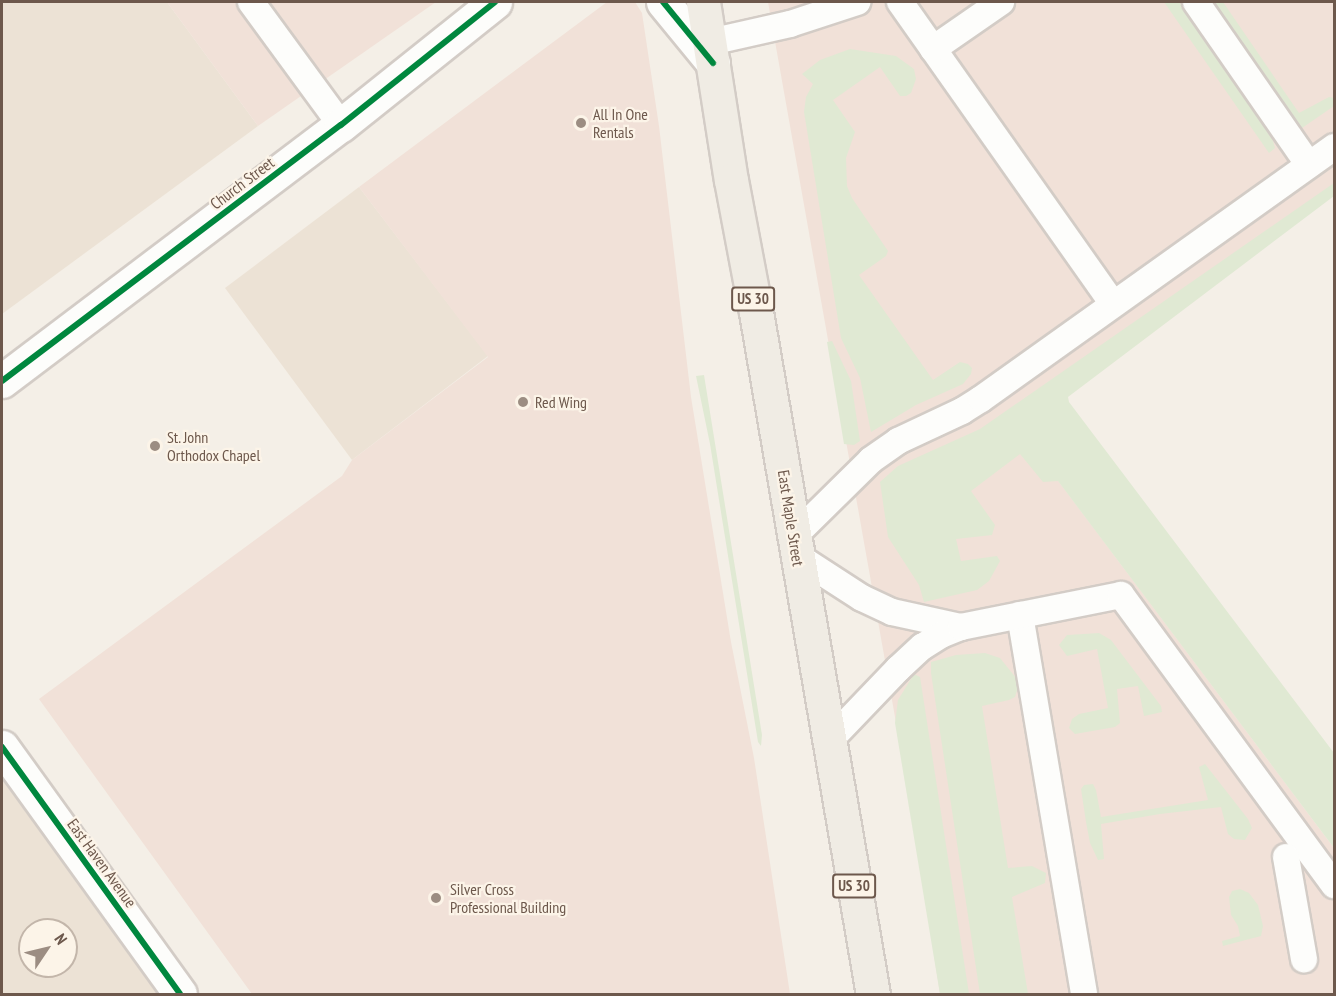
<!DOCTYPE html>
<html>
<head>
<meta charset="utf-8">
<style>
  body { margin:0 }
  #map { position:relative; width:1336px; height:996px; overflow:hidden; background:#f4efe7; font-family:"PT Sans Narrow",sans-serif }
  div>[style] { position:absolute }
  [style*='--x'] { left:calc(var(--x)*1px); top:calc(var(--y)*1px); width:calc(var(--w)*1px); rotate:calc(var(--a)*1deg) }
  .residential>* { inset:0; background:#ece2d5 }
  .commercial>* { inset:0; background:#f1e1d8 }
  .green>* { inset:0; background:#e0e9d3 }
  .roads { filter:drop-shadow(2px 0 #d3ccc6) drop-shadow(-2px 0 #d3ccc6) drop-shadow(0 2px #d3ccc6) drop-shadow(0 -2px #d3ccc6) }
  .service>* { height:26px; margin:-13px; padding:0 13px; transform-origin:13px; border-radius:13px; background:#fdfdfb }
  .minor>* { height:33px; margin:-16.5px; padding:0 16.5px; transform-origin:16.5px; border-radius:16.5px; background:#fdfdfb }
  .primary>* { height:33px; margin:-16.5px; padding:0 16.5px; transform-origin:16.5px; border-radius:16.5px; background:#f0ece4 }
  .cycleway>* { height:6px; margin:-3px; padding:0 3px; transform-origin:3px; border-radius:3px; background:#00873e }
  .dots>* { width:16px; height:16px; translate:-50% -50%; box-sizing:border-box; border:3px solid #fcf4e8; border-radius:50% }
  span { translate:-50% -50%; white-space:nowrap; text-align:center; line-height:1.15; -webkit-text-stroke:4.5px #fcf4e8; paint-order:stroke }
  .shield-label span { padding:2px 4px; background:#fcf4e8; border:2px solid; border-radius:4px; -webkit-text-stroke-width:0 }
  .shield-label { font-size:15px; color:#6d584c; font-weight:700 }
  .poi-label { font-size:16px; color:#6d584c }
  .left { translate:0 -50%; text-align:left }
  .street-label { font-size:16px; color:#6d584c }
  .frame { position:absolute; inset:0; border:3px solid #6d584c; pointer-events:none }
  .north { position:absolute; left:18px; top:918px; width:60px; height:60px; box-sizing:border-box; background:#fcf4e8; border:2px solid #c3b6aa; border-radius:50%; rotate:55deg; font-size:16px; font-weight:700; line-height:24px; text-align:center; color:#6d584c }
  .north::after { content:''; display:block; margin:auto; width:21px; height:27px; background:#9c8d82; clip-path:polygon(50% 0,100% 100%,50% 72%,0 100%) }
</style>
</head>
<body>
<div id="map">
  <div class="residential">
    <i style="clip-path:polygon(2px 2px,167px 2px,258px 126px,2px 314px)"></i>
    <i style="clip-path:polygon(359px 187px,488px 356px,352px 460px,225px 288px)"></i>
    <i style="clip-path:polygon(evenodd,2px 769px,160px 994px,2px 994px,2px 769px,30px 930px,66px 930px,66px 966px,30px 966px,30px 930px)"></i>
  </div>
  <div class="commercial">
    <i style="clip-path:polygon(167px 2px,436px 2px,258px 126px)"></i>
    <i style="clip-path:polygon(607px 2px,635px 2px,642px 13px,659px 126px,691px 397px,731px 642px,754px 758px,790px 994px,252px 994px,39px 699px,342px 476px,352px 460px,488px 357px,359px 187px)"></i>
    <i style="clip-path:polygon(768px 2px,1334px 2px,1334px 195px,1068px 396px,1026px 438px,1334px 848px,1334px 994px,940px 994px,911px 807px)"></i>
  </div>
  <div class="green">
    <i style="clip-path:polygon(1164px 2px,1179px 2px,1241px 91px,1273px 141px,1275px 148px,1269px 153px)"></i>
    <i style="clip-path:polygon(1211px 2px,1223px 2px,1299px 113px,1329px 97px,1334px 98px,1334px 106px,1302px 128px,1297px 125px)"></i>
    <i style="clip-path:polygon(850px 49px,896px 56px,914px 69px,916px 79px,911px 93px,906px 96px,900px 96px,880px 67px,833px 100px,855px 132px,846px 158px,847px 186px,852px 198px,888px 251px,886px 256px,859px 275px,933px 380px,960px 362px,968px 364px,972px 368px,971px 374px,963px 384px,916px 405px,871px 432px,860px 378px,841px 338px,804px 112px,806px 97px,813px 84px,802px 74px,820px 60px)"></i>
    <i style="clip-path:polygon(1334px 183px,1334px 196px,1068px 397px,1069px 402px,1334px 753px,1334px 848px,1058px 481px,1043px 482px,1020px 454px,971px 491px,995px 525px,992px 535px,956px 539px,961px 561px,997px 556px,1000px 561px,989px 581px,977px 590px,924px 602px,919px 585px,888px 537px,880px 482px,898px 466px,980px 429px)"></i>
    <i style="clip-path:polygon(832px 341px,851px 381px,860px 441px,854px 445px,844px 444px,827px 342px)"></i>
    <i style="clip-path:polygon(704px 375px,762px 735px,761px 746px,758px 742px,710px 444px,696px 376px)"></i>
    <i style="clip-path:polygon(1099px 633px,1111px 640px,1161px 706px,1162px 712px,1144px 716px,1138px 686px,1117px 689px,1120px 723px,1115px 727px,1075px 734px,1069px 728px,1072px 719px,1079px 714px,1108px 708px,1097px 649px,1067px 656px,1059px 645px,1067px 635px)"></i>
    <i style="clip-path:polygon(985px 653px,1000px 658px,1016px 678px,1018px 687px,1015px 697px,1009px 700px,982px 706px,1008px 868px,1032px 866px,1046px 873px,1045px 883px,1012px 897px,1028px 994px,980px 994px,931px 673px,931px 662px,956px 655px)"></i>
    <i style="clip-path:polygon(914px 674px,920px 677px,969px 994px,940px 994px,895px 723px,898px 700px)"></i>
    <i style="clip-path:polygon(1205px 764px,1248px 819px,1252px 828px,1245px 840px,1234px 839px,1228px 834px,1221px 807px,1160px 814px,1101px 824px,1104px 859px,1098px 860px,1090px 843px,1086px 822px,1081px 789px,1084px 785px,1093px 784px,1096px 790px,1101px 817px,1208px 800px,1199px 767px)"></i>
    <i style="clip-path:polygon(1240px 889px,1249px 893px,1258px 905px,1263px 926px,1261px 936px,1223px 946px,1222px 941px,1240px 936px,1238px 926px,1231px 915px,1229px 897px,1232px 891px)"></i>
  </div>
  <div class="roads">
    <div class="service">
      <i style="--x:251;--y:2;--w:152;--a:53.8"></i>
      <i style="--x:900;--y:2;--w:368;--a:54.8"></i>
      <i style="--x:1196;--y:2;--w:198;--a:55.3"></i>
      <i style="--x:710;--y:42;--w:82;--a:-12.7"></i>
      <i style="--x:790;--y:24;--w:71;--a:-18.2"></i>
      <i style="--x:933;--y:49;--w:83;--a:-34.7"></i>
      <i style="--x:794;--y:536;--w:108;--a:-44.6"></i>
      <i style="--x:871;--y:460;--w:33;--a:-35"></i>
      <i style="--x:898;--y:441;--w:71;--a:-25.1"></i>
      <i style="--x:962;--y:411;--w:22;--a:-32"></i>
      <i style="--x:981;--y:399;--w:434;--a:-35.5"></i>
      <i style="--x:797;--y:556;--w:77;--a:32.9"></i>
      <i style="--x:862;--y:598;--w:33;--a:25"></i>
      <i style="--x:892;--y:612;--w:71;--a:12.3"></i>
      <i style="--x:1020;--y:615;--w:384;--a:80.4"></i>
      <i style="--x:829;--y:741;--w:100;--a:-46.2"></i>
      <i style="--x:898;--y:669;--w:33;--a:-43"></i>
      <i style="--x:922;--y:647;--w:22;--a:-32"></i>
      <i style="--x:941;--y:635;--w:22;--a:-22"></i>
      <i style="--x:961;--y:627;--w:163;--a:-11.3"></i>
      <i style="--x:1121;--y:595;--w:360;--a:53.7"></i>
      <i style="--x:1286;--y:857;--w:104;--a:80"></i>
    </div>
    <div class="minor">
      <i style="--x:663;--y:2;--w:79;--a:50.7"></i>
      <i style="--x:2;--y:381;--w:425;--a:-37.1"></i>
      <i style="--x:341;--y:125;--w:197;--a:-38.6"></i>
      <i style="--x:2;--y:747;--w:304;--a:54.2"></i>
    </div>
    <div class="primary">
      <i style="--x:703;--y:2;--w:180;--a:81.1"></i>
      <i style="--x:731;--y:180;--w:134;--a:79.3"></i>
      <i style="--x:756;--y:312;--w:692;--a:80.27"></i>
    </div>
  </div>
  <div class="cycleway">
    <i style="--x:663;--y:2;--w:79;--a:50.7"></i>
    <i style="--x:2;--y:381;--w:425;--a:-37.1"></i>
    <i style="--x:341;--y:125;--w:197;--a:-38.6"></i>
    <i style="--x:2;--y:747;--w:304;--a:54.2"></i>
  </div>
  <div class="dots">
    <i style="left:581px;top:123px;background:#9c8d82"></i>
    <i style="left:523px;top:402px;background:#9c8d82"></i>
    <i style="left:155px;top:446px;background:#9c8d82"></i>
    <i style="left:436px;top:898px;background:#9c8d82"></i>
  </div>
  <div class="shield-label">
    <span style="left:753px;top:299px">US 30</span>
    <span style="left:854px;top:886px">US 30</span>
  </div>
  <div class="poi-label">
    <span class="left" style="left:593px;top:123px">All In One<br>Rentals</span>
    <span class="left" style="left:535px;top:402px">Red Wing</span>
    <span class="left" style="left:167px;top:446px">St. John<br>Orthodox Chapel</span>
    <span class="left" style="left:450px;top:898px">Silver Cross<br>Professional Building</span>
  </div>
  <div class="street-label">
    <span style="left:242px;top:183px;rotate:-37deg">Church Street</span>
    <span style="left:791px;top:518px;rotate:81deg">East Maple Street</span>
    <span style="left:102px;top:863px;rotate:54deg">East Haven Avenue</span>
  </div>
  <div class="frame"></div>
  <div class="north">N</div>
</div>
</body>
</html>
